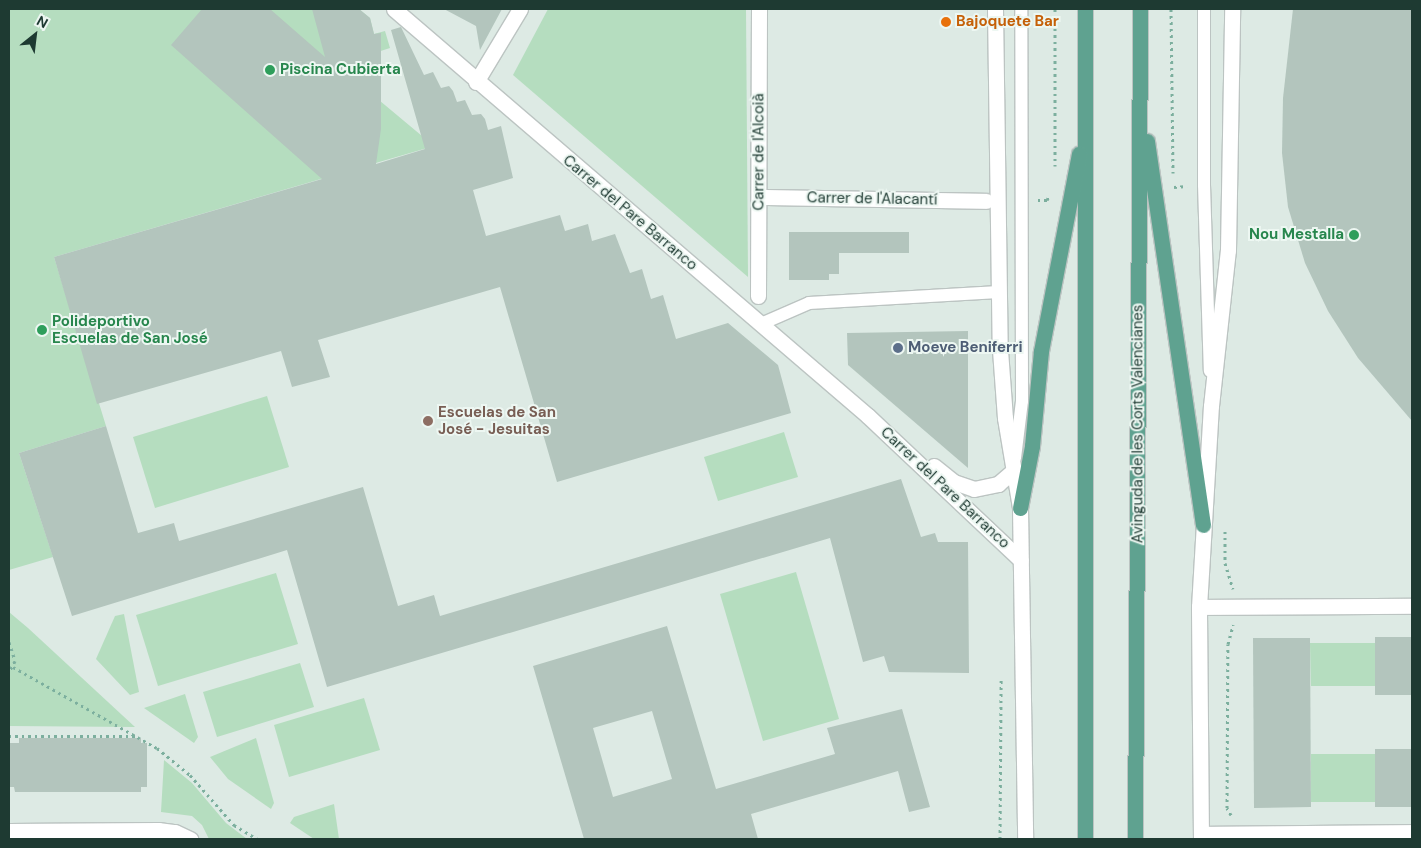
<!DOCTYPE html>
<html>
<head>
<meta charset="utf-8">
<style>
  body { margin:0 }
  #map { position:relative; width:1421px; height:848px; overflow:hidden; background:#ddeae4; font-family:"DM Sans",sans-serif }
  div>[style] { position:absolute }
  [style*='--x'] { left:calc(var(--x)*1px); top:calc(var(--y)*1px); width:calc(var(--w)*1px); rotate:calc(var(--a)*1deg) }
  .green>* { inset:0; background:#b5ddbf }
  .building>* { inset:0; background:#b3c5bd }
  .path>* { height:3px; margin-top:-1.5px; transform-origin:0; background:repeating-linear-gradient(90deg,#7caf9e 0 2.5px,transparent 0 6.5px) }
  .roads { filter:drop-shadow(1px 0 #bcc4c2) drop-shadow(-1px 0 #bcc4c2) drop-shadow(0 1px #bcc4c2) drop-shadow(0 -1px #bcc4c2) }
  .service>* { height:12px; margin:-6px; padding:0 6px; transform-origin:6px; border-radius:6px; background:#fff }
  .pedestrian>* { height:15px; margin:-7.5px; padding:0 7.5px; transform-origin:7.5px; border-radius:7.5px; background:#fff }
  .minor>* { height:15px; margin:-7.5px; padding:0 7.5px; transform-origin:7.5px; border-radius:7.5px; background:#fff }
  .primary>* { height:15px; margin:-7.5px; padding:0 7.5px; transform-origin:7.5px; border-radius:7.5px; background:#5fa290 }
  .dots>* { width:14px; height:14px; translate:-50% -50%; box-sizing:border-box; border:2px solid #edf7f2; border-radius:50% }
  span { translate:-50% -50%; white-space:nowrap; text-align:center; line-height:1.15; -webkit-text-stroke:4px #edf7f2; paint-order:stroke }
  .food-label { font-size:15px; color:#c56008; font-weight:700 }
  .left { translate:0 -50%; text-align:left }
  .leisure-label { font-size:15px; color:#27864d; font-weight:700 }
  .right { translate:-100% -50%; text-align:right }
  .street-label { font-size:15px; color:#1e3a32 }
  .service-label { font-size:15px; color:#4e5e75; font-weight:700 }
  .education-label { font-size:15px; color:#785e54; font-weight:700 }
  .frame { position:absolute; inset:0; border:10px solid #1e3a32; pointer-events:none }
  .north { position:absolute; left:10px; top:10px; width:50px; height:50px; -webkit-text-stroke:4px #edf7f2; paint-order:stroke; rotate:29deg; font-size:14px; font-weight:700; line-height:20px; text-align:center; color:#1e3a32 }
  .north::after { content:''; display:block; margin:auto; width:18px; height:22px; background:#1e3a32; clip-path:polygon(50% 0,100% 100%,50% 72%,0 100%) }
</style>
</head>
<body>
<div id="map">
  <div class="green">
    <i style="clip-path:polygon(9px 9px,359px 9px,370px 18px,374px 34px,385px 31px,390px 48px,337px 65px,434px 146px,54px 257px,106px 426px,19px 453px,53px 557px,9px 570px)"></i>
    <i style="clip-path:polygon(548px 9px,746px 9px,748px 277px,513px 75px)"></i>
    <i style="clip-path:polygon(267px 396px,289px 467px,155px 508px,133px 437px)"></i>
    <i style="clip-path:polygon(784px 432px,798px 477px,718px 501px,704px 457px)"></i>
    <i style="clip-path:polygon(796px 572px,839px 719px,763px 741px,720px 594px)"></i>
    <i style="clip-path:polygon(276px 573px,298px 644px,158px 686px,136px 615px)"></i>
    <i style="clip-path:polygon(9px 612px,28px 628px,135px 727px,9px 726px)"></i>
    <i style="clip-path:polygon(124px 614px,139px 692px,130px 695px,96px 659px,115px 616px)"></i>
    <i style="clip-path:polygon(1310px 643px,1375px 643px,1375px 686px,1311px 686px)"></i>
    <i style="clip-path:polygon(300px 663px,314px 707px,217px 737px,203px 692px)"></i>
    <i style="clip-path:polygon(185px 694px,198px 737px,194px 743px,144px 708px)"></i>
    <i style="clip-path:polygon(364px 698px,380px 750px,289px 777px,274px 725px)"></i>
    <i style="clip-path:polygon(256px 738px,274px 803px,271px 809px,228px 779px,210px 757px)"></i>
    <i style="clip-path:polygon(1311px 754px,1375px 754px,1375px 802px,1311px 802px)"></i>
    <i style="clip-path:polygon(164px 760px,192px 783px,226px 823px,247px 839px,209px 839px,202px 825px,192px 816px,161px 812px)"></i>
    <i style="clip-path:polygon(334px 804px,339px 839px,314px 839px,290px 823px,294px 817px)"></i>
  </div>
  <div class="building">
    <i style="clip-path:polygon(202px 9px,270px 9px,325px 57px,312px 9px,359px 9px,370px 18px,374px 34px,381px 33px,381px 129px,376px 164px,425px 149px,391px 30px,401px 27px,424px 75px,433px 72px,441px 88px,449px 86px,453px 91px,457px 102px,465px 100px,472px 115px,481px 114px,485px 119px,488px 130px,501px 126px,513px 178px,473px 190px,486px 236px,560px 215px,565px 231px,588px 224px,592px 241px,615px 234px,630px 273px,642px 269px,651px 299px,663px 295px,676px 339px,728px 323px,778px 365px,791px 413px,557px 482px,500px 287px,318px 340px,330px 377px,292px 387px,281px 351px,97px 404px,54px 257px,322px 179px,171px 45px)"></i>
    <i style="clip-path:polygon(444px 9px,502px 9px,480px 50px,476px 26px)"></i>
    <i style="clip-path:polygon(1293px 9px,1412px 9px,1412px 421px,1358px 358px,1328px 311px,1305px 263px,1288px 207px,1282px 153px,1283px 98px)"></i>
    <i style="clip-path:polygon(789px 232px,909px 232px,909px 253px,839px 253px,839px 274px,829px 274px,829px 280px,789px 280px)"></i>
    <i style="clip-path:polygon(968px 331px,968px 468px,848px 365px,847px 333px)"></i>
    <i style="clip-path:polygon(106px 426px,138px 533px,174px 523px,179px 541px,363px 487px,398px 606px,434px 595px,440px 616px,901px 479px,921px 537px,935px 533px,938px 542px,968px 542px,969px 673px,889px 672px,884px 656px,863px 662px,830px 538px,327px 687px,287px 550px,72px 616px,19px 453px)"></i>
    <i style="clip-path:polygon(evenodd,667px 626px,716px 789px,835px 754px,827px 728px,902px 709px,930px 807px,909px 812px,898px 771px,751px 814px,758px 839px,584px 839px,533px 666px,667px 626px,652px 711px,672px 779px,613px 797px,593px 728px,652px 711px)"></i>
    <i style="clip-path:polygon(1375px 637px,1412px 637px,1412px 695px,1375px 695px)"></i>
    <i style="clip-path:polygon(1253px 638px,1310px 638px,1311px 807px,1254px 808px)"></i>
    <i style="clip-path:polygon(19px 738px,141px 738px,141px 743px,147px 743px,147px 787px,141px 787px,141px 792px,15px 792px,14px 787px,9px 787px,9px 743px,19px 743px)"></i>
    <i style="clip-path:polygon(1375px 749px,1412px 749px,1412px 807px,1375px 807px)"></i>
  </div>
  <div class="path">
    <i style="--x:1055;--y:9;--w:157;--a:90"></i>
    <i style="--x:1171;--y:9;--w:164;--a:89.3"></i>
    <i style="--x:1174;--y:187;--w:13;--a:-4"></i>
    <i style="--x:1038;--y:200;--w:9;--a:0"></i>
    <i style="--x:1047;--y:200;--w:4;--a:-63"></i>
    <i style="--x:1225;--y:531;--w:32;--a:90"></i>
    <i style="--x:1225;--y:563;--w:27;--a:73"></i>
    <i style="--x:9;--y:642;--w:20;--a:72"></i>
    <i style="--x:15;--y:661;--w:13;--a:119"></i>
    <i style="--x:13;--y:667;--w:165;--a:29.4"></i>
    <i style="--x:157;--y:748;--w:43;--a:39.3"></i>
    <i style="--x:190;--y:775;--w:67;--a:48.7"></i>
    <i style="--x:234;--y:825;--w:27;--a:31"></i>
    <i style="--x:9;--y:736;--w:127;--a:0"></i>
    <i style="--x:1231;--y:815;--w:8;--a:-120"></i>
    <i style="--x:1227;--y:808;--w:164;--a:-89.7"></i>
    <i style="--x:1228;--y:644;--w:20;--a:-75"></i>
    <i style="--x:1000;--y:839;--w:159;--a:-89.6"></i>
  </div>
  <div class="roads">
    <div class="service">
      <i style="--x:1204;--y:9;--w:176;--a:90"></i>
      <i style="--x:1204;--y:185;--w:186;--a:88.2"></i>
      <i style="--x:761;--y:324;--w:52;--a:-23.6"></i>
      <i style="--x:809;--y:303;--w:190;--a:-3.3"></i>
      <i style="--x:1015;--y:458;--w:57;--a:-83"></i>
      <i style="--x:1022;--y:401;--w:392;--a:-90.1"></i>
    </div>
    <div class="pedestrian">
      <i style="--x:759;--y:197;--w:227;--a:1"></i>
      <i style="--x:758;--y:296;--w:287;--a:-89.8"></i>
    </div>
    <div class="minor">
      <i style="--x:394;--y:9;--w:625;--a:40.65"></i>
      <i style="--x:868;--y:416;--w:210;--a:43.3"></i>
      <i style="--x:995;--y:9;--w:341;--a:89.2"></i>
      <i style="--x:1000;--y:350;--w:68;--a:85.8"></i>
      <i style="--x:1005;--y:418;--w:91;--a:80.5"></i>
      <i style="--x:1020;--y:508;--w:331;--a:89.1"></i>
      <i style="--x:476;--y:82;--w:85;--a:-58.9"></i>
      <i style="--x:934;--y:466;--w:26;--a:39"></i>
      <i style="--x:954;--y:482;--w:21;--a:19"></i>
      <i style="--x:974;--y:489;--w:25;--a:-12"></i>
      <i style="--x:998;--y:484;--w:20;--a:-41"></i>
      <i style="--x:1199;--y:607;--w:213;--a:-0.3"></i>
      <i style="--x:9;--y:831;--w:149;--a:-0.4"></i>
      <i style="--x:158;--y:830;--w:17;--a:7"></i>
      <i style="--x:175;--y:832;--w:17;--a:25"></i>
      <i style="--x:1201;--y:834;--w:211;--a:-0.5"></i>
      <i style="--x:1201;--y:839;--w:232;--a:-90.5"></i>
      <i style="--x:1199;--y:607;--w:201;--a:-86.6"></i>
      <i style="--x:1211;--y:406;--w:157;--a:-83.8"></i>
      <i style="--x:1228;--y:250;--w:241;--a:-89"></i>
    </div>
    <div class="primary">
      <i style="--x:1085;--y:9;--w:830;--a:90"></i>
      <i style="--x:1147;--y:141;--w:388;--a:81.7"></i>
      <i style="--x:1020;--y:508;--w:63;--a:-79"></i>
      <i style="--x:1032;--y:446;--w:95;--a:-84.6"></i>
      <i style="--x:1041;--y:351;--w:201;--a:-79.1"></i>
      <i style="--x:1135;--y:839;--w:830;--a:-89.65"></i>
    </div>
  </div>
  <div class="dots">
    <i style="left:946px;top:22px;background:#e8710a"></i>
    <i style="left:270px;top:70px;background:#2e9e5b"></i>
    <i style="left:1354px;top:235px;background:#2e9e5b"></i>
    <i style="left:42px;top:330px;background:#2e9e5b"></i>
    <i style="left:898px;top:348px;background:#5c6f8a"></i>
    <i style="left:428px;top:421px;background:#8d6e63"></i>
  </div>
  <div class="food-label">
    <span class="left" style="left:956px;top:22px">Bajoquete Bar</span>
  </div>
  <div class="leisure-label">
    <span class="left" style="left:280px;top:70px">Piscina Cubierta</span>
    <span class="right" style="left:1344px;top:235px">Nou Mestalla</span>
    <span class="left" style="left:52px;top:330px">Polideportivo<br>Escuelas de San José</span>
  </div>
  <div class="street-label">
    <span style="left:759px;top:152px;rotate:-90deg">Carrer de l'Alcoià</span>
    <span style="left:872px;top:199px;rotate:1deg">Carrer de l'Alacantí</span>
    <span style="left:630px;top:213px;rotate:40deg">Carrer del Pare Barranco</span>
    <span style="left:1138px;top:424px;rotate:-90deg">Avinguda de les Corts Valencianes</span>
    <span style="left:945px;top:488px;rotate:43deg">Carrer del Pare Barranco</span>
  </div>
  <div class="service-label">
    <span class="left" style="left:908px;top:348px">Moeve Beniferri</span>
  </div>
  <div class="education-label">
    <span class="left" style="left:438px;top:421px">Escuelas de San<br>José - Jesuitas</span>
  </div>
  <div class="frame"></div>
  <div class="north">N</div>
</div>
</body>
</html>
